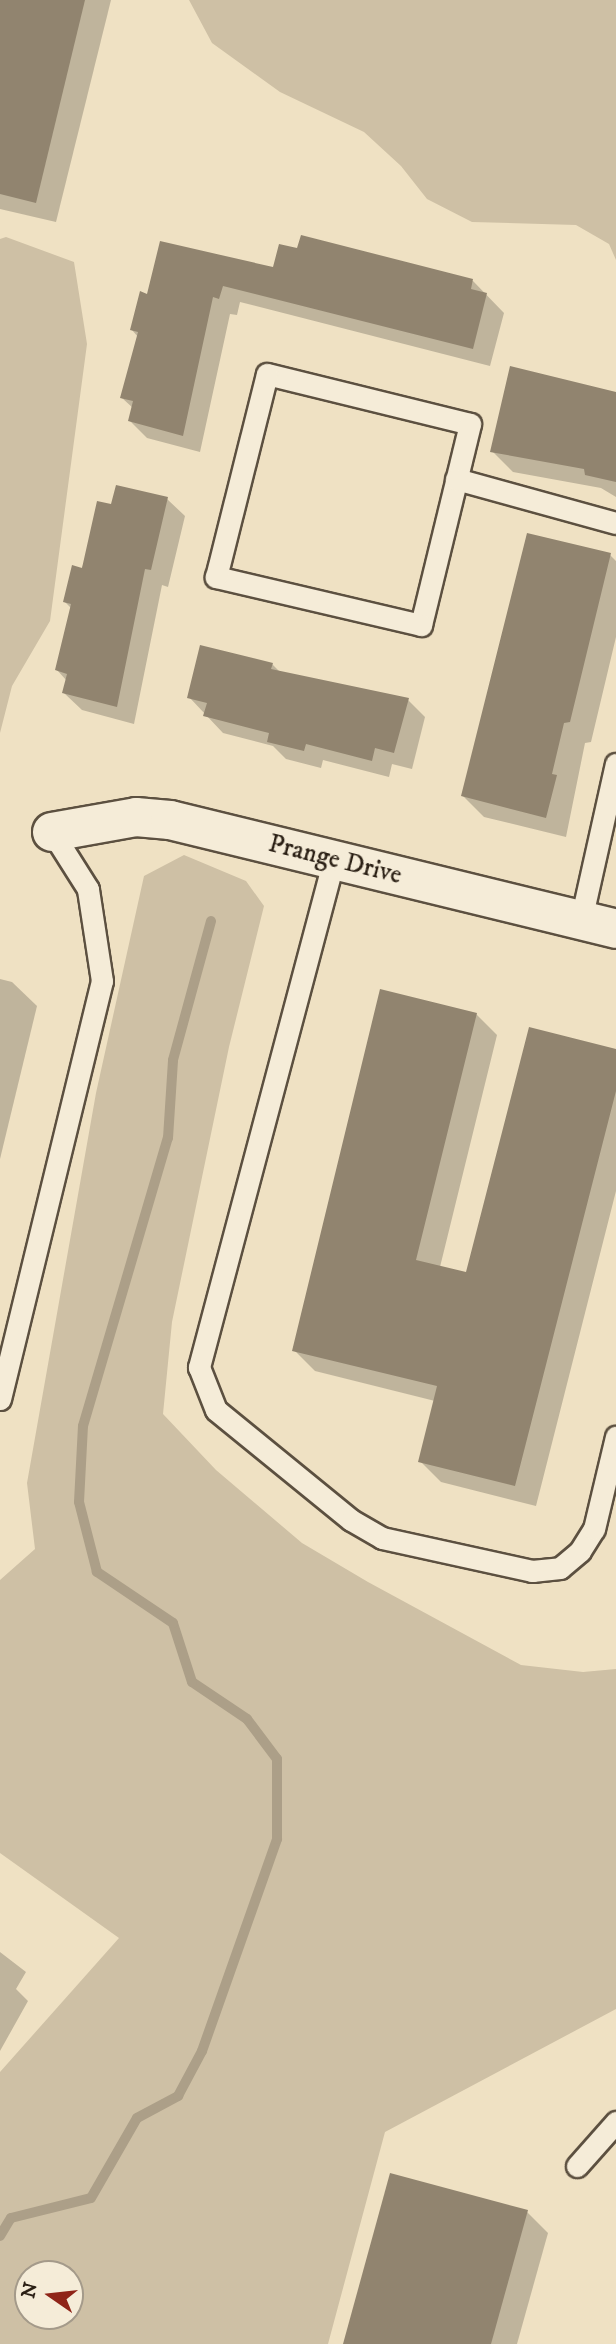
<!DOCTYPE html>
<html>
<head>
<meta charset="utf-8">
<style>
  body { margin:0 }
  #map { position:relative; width:616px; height:2344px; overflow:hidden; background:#efe1c3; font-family:"IM FELL DW Pica",serif }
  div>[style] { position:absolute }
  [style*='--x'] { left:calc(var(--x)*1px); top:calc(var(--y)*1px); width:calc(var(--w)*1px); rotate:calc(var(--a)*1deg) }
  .green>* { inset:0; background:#cec0a5 }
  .shadow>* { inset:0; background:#0003 }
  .stream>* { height:10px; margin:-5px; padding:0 5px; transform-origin:5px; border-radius:5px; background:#ac9f88 }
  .building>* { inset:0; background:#91846f }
  .roads { filter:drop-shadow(2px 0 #5c5040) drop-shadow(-2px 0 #5c5040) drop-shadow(0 2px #5c5040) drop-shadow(0 -2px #5c5040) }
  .service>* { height:21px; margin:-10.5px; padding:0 10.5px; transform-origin:10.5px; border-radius:10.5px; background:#f5ecd8 }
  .minor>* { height:38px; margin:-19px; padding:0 19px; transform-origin:19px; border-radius:19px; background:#f5ecd8 }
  span { translate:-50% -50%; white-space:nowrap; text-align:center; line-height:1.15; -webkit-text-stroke:6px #f5ecd8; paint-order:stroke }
  .street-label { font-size:26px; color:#2b2015 }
  .north { position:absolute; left:14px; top:2260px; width:70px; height:70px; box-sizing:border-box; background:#f5ecd8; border:2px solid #a49a8a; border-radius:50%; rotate:284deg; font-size:19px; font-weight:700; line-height:28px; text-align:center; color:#2b2015 }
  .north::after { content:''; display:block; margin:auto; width:24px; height:32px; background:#8f2418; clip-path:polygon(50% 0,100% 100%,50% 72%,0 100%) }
</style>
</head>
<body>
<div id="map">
  <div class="green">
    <i style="clip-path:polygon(189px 0,616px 0,616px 260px,609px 244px,576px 225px,472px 222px,427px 199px,401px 166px,364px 132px,280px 92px,212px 43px)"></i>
    <i style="clip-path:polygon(6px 237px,74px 262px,87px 344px,50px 621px,12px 686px,0 733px,0 239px)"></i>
    <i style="clip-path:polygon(evenodd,184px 855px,246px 881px,264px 906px,229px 1047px,172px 1322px,163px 1414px,216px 1470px,302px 1543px,368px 1582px,521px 1665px,583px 1672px,616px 1669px,616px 2009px,385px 2132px,328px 2344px,0 2344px,0 2072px,119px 1938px,0 1853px,0 1580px,35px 1549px,27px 1483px,96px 1093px,144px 876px,184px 855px,28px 2274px,70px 2274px,70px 2316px,28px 2316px,28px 2274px)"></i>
  </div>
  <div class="shadow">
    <i style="clip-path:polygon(0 0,111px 0,56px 222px,0 209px)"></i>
    <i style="clip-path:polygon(274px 269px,473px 281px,504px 313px,490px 366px,240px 302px,237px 315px,230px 314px,200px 452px,147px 438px,130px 421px,133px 408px,122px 398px,138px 337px,132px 330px,149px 296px)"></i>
    <i style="clip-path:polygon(616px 394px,616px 497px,601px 488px,513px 472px,492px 451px)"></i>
    <i style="clip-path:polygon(167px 499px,185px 516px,168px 587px,162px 585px,134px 724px,82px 710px,64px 693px,67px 681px,57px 670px,72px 609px,65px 602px,112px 506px)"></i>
    <i style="clip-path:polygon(610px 555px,616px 561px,616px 637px,591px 742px,585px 743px,566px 837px,484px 817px,463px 796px)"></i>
    <i style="clip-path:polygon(272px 664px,281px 673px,408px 700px,425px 717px,412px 769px,392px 764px,389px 777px,323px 760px,321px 768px,286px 759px,273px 746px,223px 733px,189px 697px)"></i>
    <i style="clip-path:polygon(0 979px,12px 982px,37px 1006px,0 1159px)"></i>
    <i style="clip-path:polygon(476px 1014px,497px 1035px,440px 1267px,468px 1274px,616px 1051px,616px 1191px,536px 1506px,441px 1482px,420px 1461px,435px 1401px,315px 1371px,294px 1350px)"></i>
    <i style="clip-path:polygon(0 1952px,26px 1972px,16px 1989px,28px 2001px,0 2051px)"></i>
    <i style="clip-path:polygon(527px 2212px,548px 2233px,517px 2344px,345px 2344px)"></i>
  </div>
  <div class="stream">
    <i style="--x:0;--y:2236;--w:21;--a:-59"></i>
    <i style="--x:11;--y:2218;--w:82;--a:-14"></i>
    <i style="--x:91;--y:2198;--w:92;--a:-60.1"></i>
    <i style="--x:137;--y:2118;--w:47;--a:-28.2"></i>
    <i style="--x:178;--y:2096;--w:51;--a:-61.9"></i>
    <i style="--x:202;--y:2051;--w:225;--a:-70.5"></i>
    <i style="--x:277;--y:1839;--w:80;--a:-90"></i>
    <i style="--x:277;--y:1759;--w:50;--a:-126.9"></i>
    <i style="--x:247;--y:1719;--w:66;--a:-146.1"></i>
    <i style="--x:192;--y:1682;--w:62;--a:-107.9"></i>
    <i style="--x:173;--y:1623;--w:92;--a:-146.1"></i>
    <i style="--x:97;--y:1572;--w:72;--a:-104.4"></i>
    <i style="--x:79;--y:1502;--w:76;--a:-87"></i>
    <i style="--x:83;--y:1426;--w:300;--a:-73.6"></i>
    <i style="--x:168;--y:1138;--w:78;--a:-86.3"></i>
    <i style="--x:173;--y:1060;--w:144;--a:-74.7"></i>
  </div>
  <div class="building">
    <i style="clip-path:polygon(0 0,85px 0,36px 203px,0 194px)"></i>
    <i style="clip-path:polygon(301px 235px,473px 279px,471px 289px,487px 293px,473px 349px,223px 286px,219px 299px,213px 297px,183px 436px,128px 421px,133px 401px,120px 398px,138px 332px,130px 330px,140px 291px,147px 294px,160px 241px,273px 267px,279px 244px,297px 248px)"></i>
    <i style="clip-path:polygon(510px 366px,616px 392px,616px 482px,585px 475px,584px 469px,490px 452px)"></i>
    <i style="clip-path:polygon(116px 485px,168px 497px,151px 570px,145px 569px,117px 707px,62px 693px,67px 674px,55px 670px,71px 604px,63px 602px,72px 565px,82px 568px,97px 501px,111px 504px)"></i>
    <i style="clip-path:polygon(527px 533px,611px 553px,570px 722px,564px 723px,552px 774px,557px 775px,546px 818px,461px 796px)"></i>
    <i style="clip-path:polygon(200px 645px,273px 663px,271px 669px,409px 698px,394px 753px,375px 748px,372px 761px,306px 744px,304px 751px,267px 742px,269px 733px,203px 716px,207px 703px,187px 698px)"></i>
    <i style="clip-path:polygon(380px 989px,477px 1013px,416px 1260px,466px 1272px,529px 1027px,616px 1049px,616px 1091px,515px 1486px,418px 1462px,437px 1386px,292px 1351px)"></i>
    <i style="clip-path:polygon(390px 2173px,528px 2210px,491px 2344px,343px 2344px)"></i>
  </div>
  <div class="roads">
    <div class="service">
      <i style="--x:267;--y:374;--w:209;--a:13.8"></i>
      <i style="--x:470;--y:424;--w:207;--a:103.7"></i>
      <i style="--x:421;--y:625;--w:211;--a:-166.8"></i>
      <i style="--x:216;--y:577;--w:209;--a:-75.9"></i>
      <i style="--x:456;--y:479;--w:166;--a:15.4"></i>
      <i style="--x:334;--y:859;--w:526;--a:104.88"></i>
      <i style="--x:199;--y:1367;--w:46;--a:68.4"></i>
      <i style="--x:216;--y:1410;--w:174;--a:39.2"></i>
      <i style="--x:351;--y:1520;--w:36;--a:30"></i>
      <i style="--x:382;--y:1538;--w:154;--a:12.4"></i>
      <i style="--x:532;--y:1571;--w:28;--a:-6"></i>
      <i style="--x:560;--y:1568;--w:26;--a:-40"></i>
      <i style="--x:580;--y:1551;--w:26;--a:-58"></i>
      <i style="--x:594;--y:1529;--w:95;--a:-76.6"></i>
      <i style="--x:581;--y:920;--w:160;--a:-77.4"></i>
      <i style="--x:0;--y:1399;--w:430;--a:-76.3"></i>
      <i style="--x:102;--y:981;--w:93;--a:-98.7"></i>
      <i style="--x:88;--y:889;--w:67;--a:-122.3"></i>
      <i style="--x:577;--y:2166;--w:59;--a:-48.4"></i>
    </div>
    <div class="minor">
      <i style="--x:52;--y:832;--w:85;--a:-10.1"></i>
      <i style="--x:136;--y:817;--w:34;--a:5"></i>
      <i style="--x:170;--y:820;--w:459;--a:13.7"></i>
    </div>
  </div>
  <div class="street-label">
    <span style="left:335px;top:860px;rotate:14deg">Prange Drive</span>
  </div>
  <div class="north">N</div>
</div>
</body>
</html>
